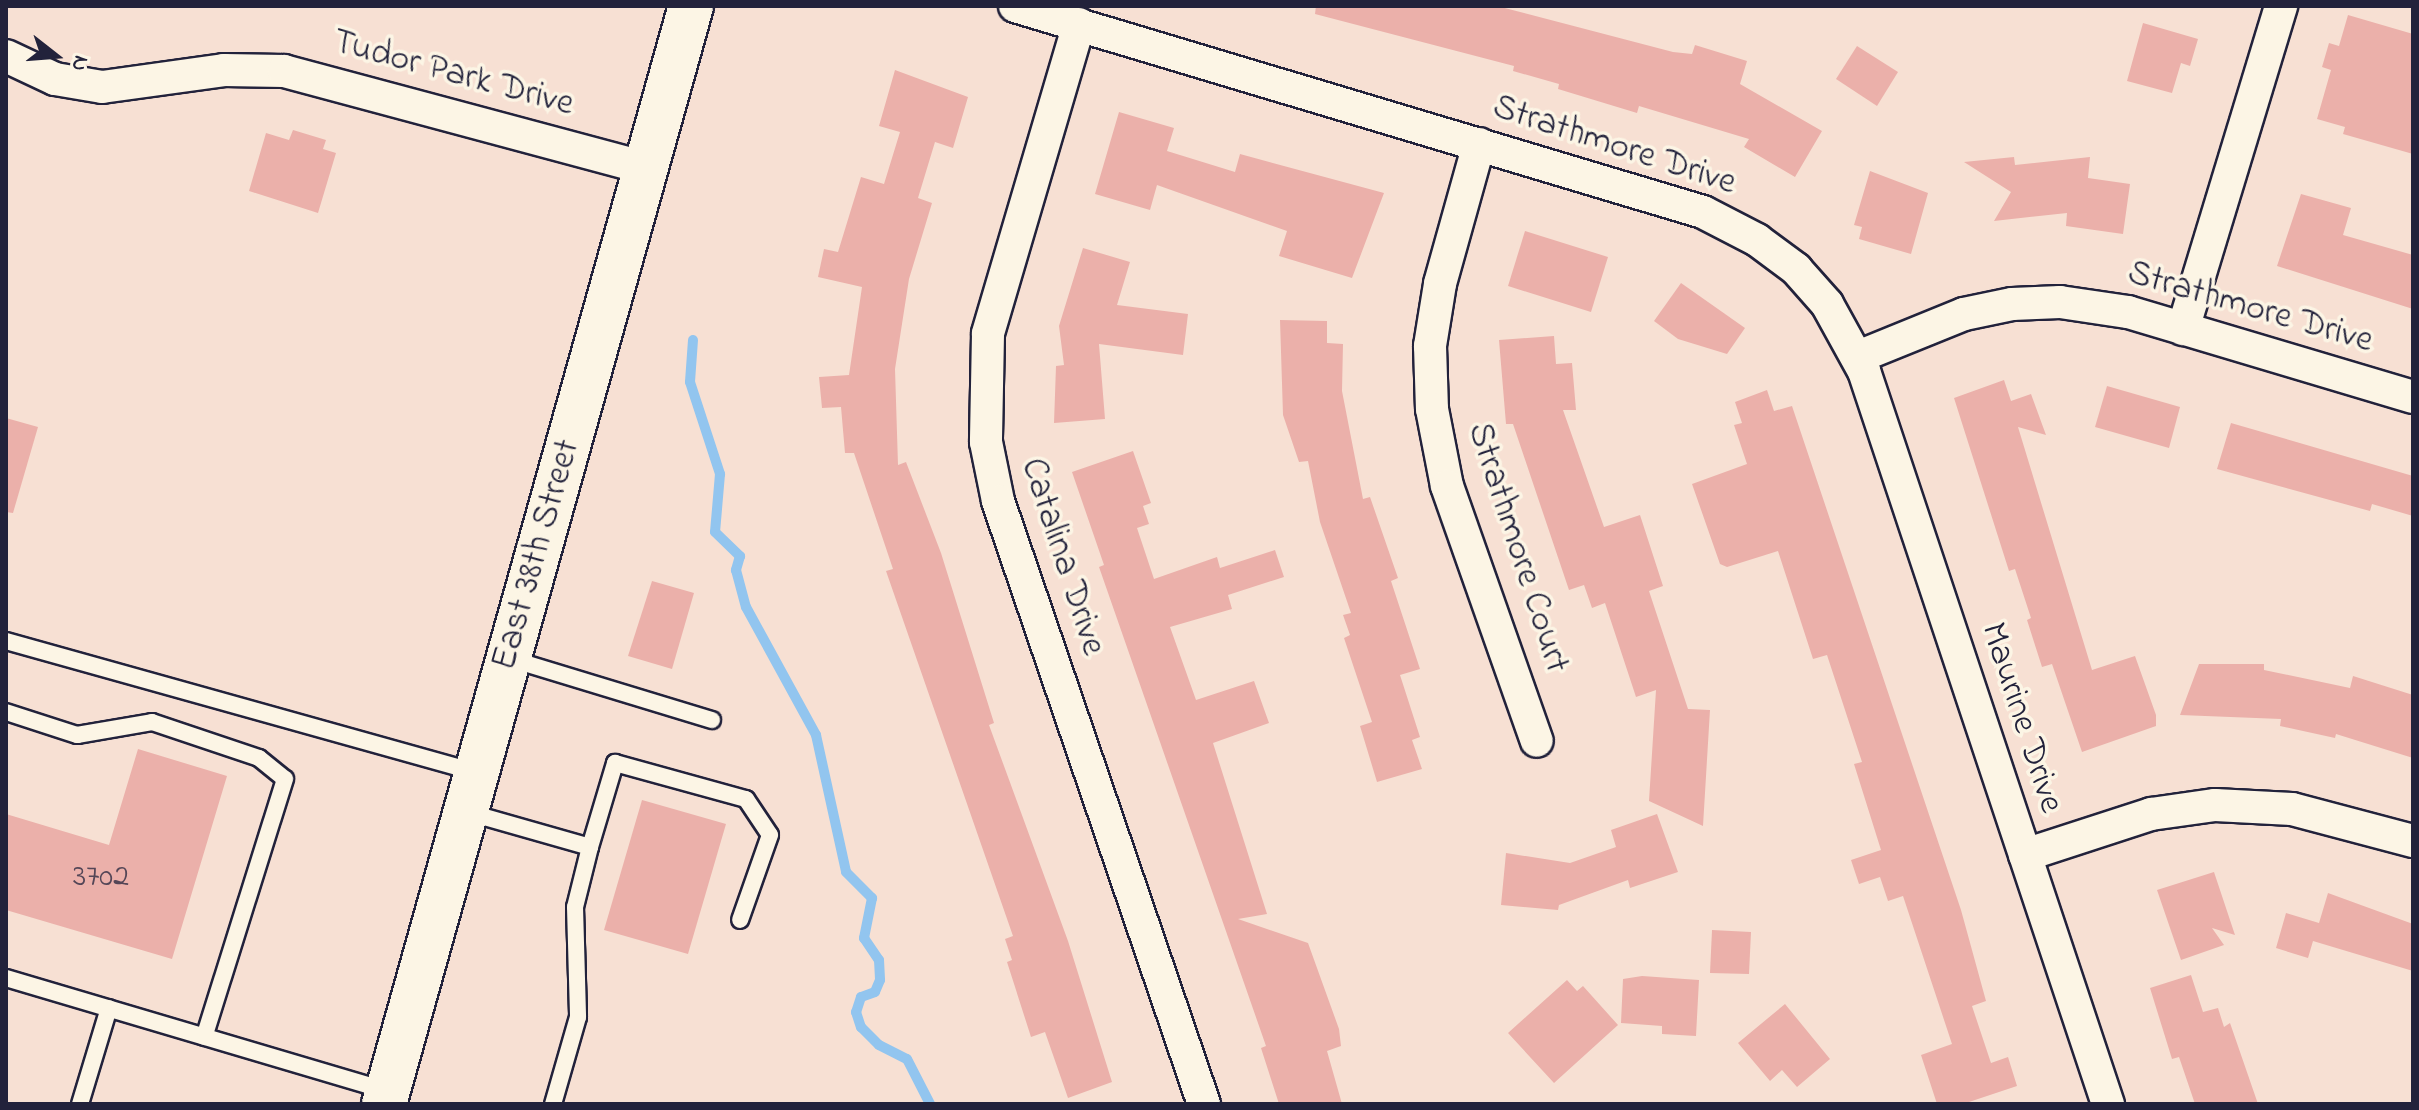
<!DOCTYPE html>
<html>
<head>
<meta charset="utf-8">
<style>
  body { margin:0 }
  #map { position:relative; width:2419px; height:1110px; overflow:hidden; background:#f7e0d3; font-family:"Indie Flower",sans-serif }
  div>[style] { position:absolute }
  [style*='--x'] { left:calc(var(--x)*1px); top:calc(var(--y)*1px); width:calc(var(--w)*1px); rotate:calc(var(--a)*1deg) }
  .stream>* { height:10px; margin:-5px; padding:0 5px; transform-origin:5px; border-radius:5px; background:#92c5ef }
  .building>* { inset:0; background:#ebb0aa }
  .roads { filter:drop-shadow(2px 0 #22223b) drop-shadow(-2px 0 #22223b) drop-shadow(0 2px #22223b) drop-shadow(0 -2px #22223b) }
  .service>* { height:16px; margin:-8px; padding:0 8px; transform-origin:8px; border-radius:8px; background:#fcf5e5 }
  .minor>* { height:32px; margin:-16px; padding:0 16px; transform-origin:16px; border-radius:16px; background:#fcf5e5 }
  .secondary>* { height:44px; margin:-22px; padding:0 22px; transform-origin:22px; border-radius:22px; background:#fcf5e5 }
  span { translate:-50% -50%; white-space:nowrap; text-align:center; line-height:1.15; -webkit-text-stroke:7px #fcf5e5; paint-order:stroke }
  .number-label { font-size:32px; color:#544657 }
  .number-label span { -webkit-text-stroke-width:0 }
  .street-label { font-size:36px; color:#22223b }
  .frame { position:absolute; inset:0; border:8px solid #22223b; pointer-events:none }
  .north { position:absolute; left:16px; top:16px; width:80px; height:80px; -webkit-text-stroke:6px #fcf5e5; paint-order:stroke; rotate:107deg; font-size:22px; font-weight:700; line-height:32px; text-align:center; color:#22223b }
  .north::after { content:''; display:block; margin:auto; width:28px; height:36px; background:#22223b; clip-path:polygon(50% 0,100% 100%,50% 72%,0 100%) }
</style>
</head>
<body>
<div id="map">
  <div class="stream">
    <i style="--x:693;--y:340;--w:42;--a:94.1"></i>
    <i style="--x:690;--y:382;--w:97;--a:71.9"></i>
    <i style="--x:720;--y:474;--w:58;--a:94.9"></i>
    <i style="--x:715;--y:532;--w:35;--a:44"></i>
    <i style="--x:740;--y:556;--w:15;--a:106"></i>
    <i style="--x:736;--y:570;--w:38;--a:75"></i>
    <i style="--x:746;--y:607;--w:146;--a:61.3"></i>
    <i style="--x:816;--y:735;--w:140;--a:77.6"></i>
    <i style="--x:846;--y:872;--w:37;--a:45"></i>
    <i style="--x:872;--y:898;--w:41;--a:101.3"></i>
    <i style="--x:864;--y:938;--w:27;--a:56"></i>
    <i style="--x:879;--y:960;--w:20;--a:87"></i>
    <i style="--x:880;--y:980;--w:13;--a:113"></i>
    <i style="--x:875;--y:992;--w:15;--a:160"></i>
    <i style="--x:861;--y:997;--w:16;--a:108"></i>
    <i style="--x:856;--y:1012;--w:16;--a:72"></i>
    <i style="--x:861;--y:1027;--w:25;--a:45"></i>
    <i style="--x:879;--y:1045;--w:31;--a:27"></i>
    <i style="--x:907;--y:1059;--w:51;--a:62.9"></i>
  </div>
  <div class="building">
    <i style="clip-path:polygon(1316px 6px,1497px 6px,1673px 52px,1692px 54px,1695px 45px,1747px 61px,1740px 84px,1822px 131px,1795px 177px,1744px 147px,1749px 139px,1639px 106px,1637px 113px,1558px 89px,1559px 84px,1513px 71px,1514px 66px,1315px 14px)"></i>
    <i style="clip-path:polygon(2348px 15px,2413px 34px,2413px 154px,2343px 134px,2345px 127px,2317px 119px,2331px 70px,2322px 67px,2329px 43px,2339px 46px)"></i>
    <i style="clip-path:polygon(2143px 23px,2198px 39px,2190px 66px,2181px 63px,2172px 93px,2127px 81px)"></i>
    <i style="clip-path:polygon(1857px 46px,1898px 72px,1877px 106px,1836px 79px)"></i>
    <i style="clip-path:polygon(895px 70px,968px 97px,953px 148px,935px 142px,918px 198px,932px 203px,909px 279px,895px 369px,898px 465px,906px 462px,941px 553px,994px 723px,989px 725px,1068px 941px,1112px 1082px,1068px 1098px,1045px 1032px,1031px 1037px,1007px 962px,1012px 960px,1005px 939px,1013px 936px,886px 571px,893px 569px,854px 453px,845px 453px,841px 407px,822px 408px,819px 377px,849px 375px,862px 287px,818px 277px,824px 249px,838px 252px,861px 177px,884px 184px,900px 132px,879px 126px)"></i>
    <i style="clip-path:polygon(1119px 112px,1174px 128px,1167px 151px,1235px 172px,1240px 154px,1384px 193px,1352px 278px,1279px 256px,1287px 231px,1157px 185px,1150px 210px,1095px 194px)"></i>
    <i style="clip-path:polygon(293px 130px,326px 140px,323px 149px,336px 153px,318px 213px,249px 191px,266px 133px,289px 140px)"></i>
    <i style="clip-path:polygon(2014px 157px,2015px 165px,2090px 157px,2088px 178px,2130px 184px,2123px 234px,2066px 226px,2067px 213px,1994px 221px,2011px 192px,1964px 162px)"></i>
    <i style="clip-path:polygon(1870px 171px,1928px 193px,1911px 254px,1859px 239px,1862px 227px,1854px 225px)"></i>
    <i style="clip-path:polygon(2301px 194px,2351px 208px,2343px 235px,2413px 255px,2413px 309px,2277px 266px)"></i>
    <i style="clip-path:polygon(1525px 231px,1608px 257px,1591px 312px,1508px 286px)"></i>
    <i style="clip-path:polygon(1083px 248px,1130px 262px,1117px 305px,1188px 314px,1183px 355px,1099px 344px,1105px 419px,1054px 423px,1056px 366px,1064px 365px,1059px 326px)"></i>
    <i style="clip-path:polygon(1681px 283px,1745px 328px,1727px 354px,1678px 339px,1654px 321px)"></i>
    <i style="clip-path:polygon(1280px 320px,1327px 321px,1327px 343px,1343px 344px,1342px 391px,1363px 499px,1370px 497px,1398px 578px,1391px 581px,1420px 669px,1400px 675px,1420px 737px,1412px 740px,1422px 769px,1377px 782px,1360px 726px,1372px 722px,1344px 638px,1350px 635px,1343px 615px,1351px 613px,1320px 522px,1308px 461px,1299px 462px,1283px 415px)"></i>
    <i style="clip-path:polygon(1554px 336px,1556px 364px,1572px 363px,1576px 410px,1563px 410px,1604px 527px,1640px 515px,1663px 586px,1649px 591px,1688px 709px,1710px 710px,1703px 826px,1649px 801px,1656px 690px,1636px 697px,1605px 603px,1592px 608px,1584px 585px,1569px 590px,1513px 424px,1506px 424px,1499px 340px)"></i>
    <i style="clip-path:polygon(2004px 380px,2011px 401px,2031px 394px,2046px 435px,2018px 427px,2092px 670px,2135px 656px,2156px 715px,2156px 726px,2082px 752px,2052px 664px,2042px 667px,2027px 620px,2031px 618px,2015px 569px,2009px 571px,1954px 398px)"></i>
    <i style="clip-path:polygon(2107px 386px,2180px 407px,2169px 448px,2095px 427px)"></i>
    <i style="clip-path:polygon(1767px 390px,1774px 411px,1792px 406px,1961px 910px,1986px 1001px,1972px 1006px,1991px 1063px,2008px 1057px,2017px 1086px,1963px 1104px,1937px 1104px,1921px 1055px,1952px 1044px,1903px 896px,1888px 901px,1880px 877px,1859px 884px,1851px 860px,1881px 850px,1854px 764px,1862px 762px,1827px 655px,1813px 659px,1778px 551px,1727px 567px,1720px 564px,1692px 484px,1747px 464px,1734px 425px,1742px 423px,1735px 402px)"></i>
    <i style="clip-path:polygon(6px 418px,38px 427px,13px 513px,6px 512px)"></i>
    <i style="clip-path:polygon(2231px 423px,2413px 476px,2413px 516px,2372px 504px,2370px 511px,2217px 469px)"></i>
    <i style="clip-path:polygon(1133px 451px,1151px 503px,1143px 506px,1149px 524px,1137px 528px,1154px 579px,1217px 557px,1220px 568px,1275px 550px,1284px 577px,1228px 595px,1232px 609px,1170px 627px,1196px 700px,1254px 681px,1269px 723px,1213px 743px,1267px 914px,1238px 919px,1308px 943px,1339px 1029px,1341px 1046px,1327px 1051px,1342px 1104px,1279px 1104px,1261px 1048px,1266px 1046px,1099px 567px,1104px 565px,1072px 472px)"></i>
    <i style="clip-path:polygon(652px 581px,694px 593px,672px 669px,628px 656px)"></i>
    <i style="clip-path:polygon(2199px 664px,2264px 664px,2264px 670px,2350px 688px,2353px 676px,2413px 695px,2413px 758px,2336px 734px,2335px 738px,2280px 726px,2281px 719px,2180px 715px)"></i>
    <i style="clip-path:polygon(138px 749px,227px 776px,172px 959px,6px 910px,6px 814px,109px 845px)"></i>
    <i style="clip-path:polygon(642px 800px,726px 824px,688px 954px,604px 930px)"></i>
    <i style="clip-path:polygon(1657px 814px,1678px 872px,1630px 888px,1628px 880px,1559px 905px,1558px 910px,1501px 905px,1506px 853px,1570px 863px,1616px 847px,1611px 830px)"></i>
    <i style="clip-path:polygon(2214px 872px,2235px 935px,2212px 928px,2224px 945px,2181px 960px,2157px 890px)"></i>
    <i style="clip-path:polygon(2328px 893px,2413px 924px,2413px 971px,2313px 941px,2308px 958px,2276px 948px,2286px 913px,2319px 923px)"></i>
    <i style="clip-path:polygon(1712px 930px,1751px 932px,1749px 974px,1710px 973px)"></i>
    <i style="clip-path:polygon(2191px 975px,2203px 1012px,2218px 1008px,2224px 1027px,2230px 1023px,2258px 1104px,2195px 1104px,2179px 1057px,2172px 1059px,2150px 988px)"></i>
    <i style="clip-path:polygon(1642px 976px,1699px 980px,1696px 1036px,1662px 1034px,1662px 1026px,1621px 1023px,1623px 979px)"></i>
    <i style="clip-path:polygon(1567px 980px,1577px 991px,1583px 986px,1618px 1025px,1554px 1083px,1508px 1033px)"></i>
    <i style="clip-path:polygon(1785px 1004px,1830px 1059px,1797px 1087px,1782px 1070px,1770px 1081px,1738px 1043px)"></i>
  </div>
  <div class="roads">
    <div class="service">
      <i style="--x:6;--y:641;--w:487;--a:15.6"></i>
      <i style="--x:511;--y:659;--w:210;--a:16.9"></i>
      <i style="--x:6;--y:712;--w:75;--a:17.9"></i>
      <i style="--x:77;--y:735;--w:76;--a:-9.8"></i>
      <i style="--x:152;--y:722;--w:113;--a:18.6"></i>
      <i style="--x:259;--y:758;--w:33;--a:39"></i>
      <i style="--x:285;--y:779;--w:270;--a:107.4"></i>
      <i style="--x:467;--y:812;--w:128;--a:15.9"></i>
      <i style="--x:590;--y:847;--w:62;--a:104"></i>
      <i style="--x:575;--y:907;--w:110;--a:88.4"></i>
      <i style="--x:578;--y:1017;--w:91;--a:106"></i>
      <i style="--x:590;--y:847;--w:88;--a:-73.4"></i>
      <i style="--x:615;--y:763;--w:136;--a:15.4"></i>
      <i style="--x:746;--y:799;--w:43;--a:56.3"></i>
      <i style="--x:770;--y:835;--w:90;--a:109.4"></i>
      <i style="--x:6;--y:978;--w:398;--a:16.5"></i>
      <i style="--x:80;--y:1104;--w:100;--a:-73.2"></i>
    </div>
    <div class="minor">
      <i style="--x:1015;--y:6;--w:718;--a:16.67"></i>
      <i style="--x:1703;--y:212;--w:61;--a:27.4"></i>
      <i style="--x:1757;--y:240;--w:49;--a:36.6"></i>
      <i style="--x:1796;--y:269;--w:47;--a:48.5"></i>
      <i style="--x:1827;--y:304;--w:77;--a:61.1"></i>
      <i style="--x:1864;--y:371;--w:773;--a:71.59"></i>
      <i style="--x:1079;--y:24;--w:323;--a:106.4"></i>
      <i style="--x:988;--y:334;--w:108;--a:91.1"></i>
      <i style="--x:986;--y:442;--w:60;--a:78.5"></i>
      <i style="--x:998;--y:501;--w:637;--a:71.14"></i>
      <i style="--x:6;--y:56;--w:54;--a:25.1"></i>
      <i style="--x:55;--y:79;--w:48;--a:9.7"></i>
      <i style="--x:102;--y:87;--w:123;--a:-7.9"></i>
      <i style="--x:224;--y:70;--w:60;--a:1"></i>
      <i style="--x:284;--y:71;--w:374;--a:15"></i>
      <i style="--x:1479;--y:144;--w:145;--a:105.6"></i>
      <i style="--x:1440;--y:284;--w:63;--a:99.2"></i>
      <i style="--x:1430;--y:346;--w:63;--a:88.2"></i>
      <i style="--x:1432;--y:409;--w:78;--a:79"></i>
      <i style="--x:1447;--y:486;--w:270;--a:70.6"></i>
      <i style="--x:2183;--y:329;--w:338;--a:-73.1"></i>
      <i style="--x:1858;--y:357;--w:114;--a:-22.1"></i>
      <i style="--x:1964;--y:314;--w:49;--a:-11.8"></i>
      <i style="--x:2012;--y:304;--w:48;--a:-2.4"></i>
      <i style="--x:2060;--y:302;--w:69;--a:8.4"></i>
      <i style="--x:2128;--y:312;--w:297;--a:16.6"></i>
      <i style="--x:2025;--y:855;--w:133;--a:-18"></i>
      <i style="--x:2151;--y:814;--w:65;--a:-8"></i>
      <i style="--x:2215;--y:805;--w:77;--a:3"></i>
      <i style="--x:2292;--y:809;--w:125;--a:14.8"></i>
    </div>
    <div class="secondary">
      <i style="--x:384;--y:1104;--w:1140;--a:-74.38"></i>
    </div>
  </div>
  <div class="number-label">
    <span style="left:101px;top:878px">3702</span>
  </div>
  <div class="street-label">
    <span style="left:453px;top:74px;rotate:15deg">Tudor Park Drive</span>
    <span style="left:1614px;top:146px;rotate:18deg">Strathmore Drive</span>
    <span style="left:2250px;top:308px;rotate:16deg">Strathmore Drive</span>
    <span style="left:1517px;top:548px;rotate:72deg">Strathmore Court</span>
    <span style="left:537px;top:555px;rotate:-74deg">East 38th Street</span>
    <span style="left:1062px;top:557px;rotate:72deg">Catalina Drive</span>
    <span style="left:2021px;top:718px;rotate:72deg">Maurine Drive</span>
  </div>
  <div class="frame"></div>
  <div class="north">N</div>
</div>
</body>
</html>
